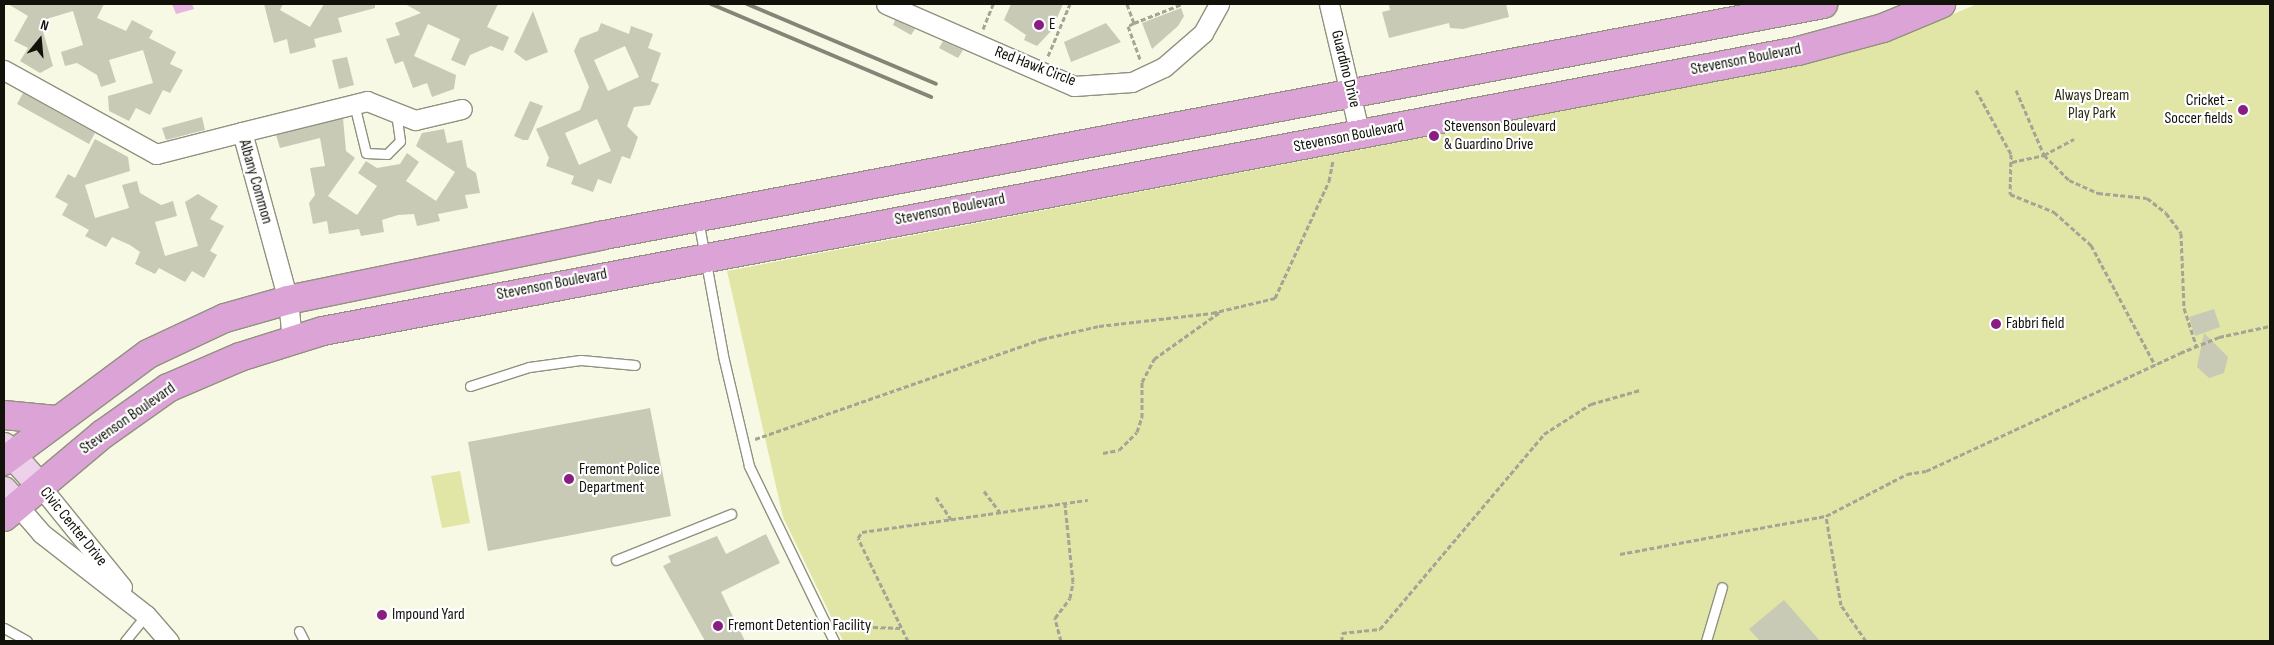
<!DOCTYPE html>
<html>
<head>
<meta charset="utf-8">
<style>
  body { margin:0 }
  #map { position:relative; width:2274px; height:645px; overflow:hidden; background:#f7f9e4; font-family:"Sofia Sans Condensed",sans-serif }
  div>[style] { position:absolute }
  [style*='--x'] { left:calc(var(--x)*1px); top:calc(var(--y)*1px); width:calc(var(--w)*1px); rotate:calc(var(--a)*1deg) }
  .green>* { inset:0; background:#e1e5a6 }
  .water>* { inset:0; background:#e8b5e2 }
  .building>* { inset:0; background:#c8cab6 }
  .path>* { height:3px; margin-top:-1.5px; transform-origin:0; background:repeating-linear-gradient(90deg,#a3a595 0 5px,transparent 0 7.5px) }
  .roads { filter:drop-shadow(1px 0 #90927f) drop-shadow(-1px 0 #90927f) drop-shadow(0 1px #90927f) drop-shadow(0 -1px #90927f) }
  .lane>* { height:9px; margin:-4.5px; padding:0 4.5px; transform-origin:4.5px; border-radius:4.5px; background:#fff }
  .street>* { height:19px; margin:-9.5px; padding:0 9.5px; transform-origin:9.5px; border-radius:9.5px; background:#fff }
  .secondary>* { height:26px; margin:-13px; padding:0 13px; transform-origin:13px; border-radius:13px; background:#edd1eb }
  .primary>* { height:28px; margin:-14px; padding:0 14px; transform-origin:14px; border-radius:14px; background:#dca3d7 }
  .rail>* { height:4px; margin:-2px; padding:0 2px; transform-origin:2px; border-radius:2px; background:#848577 }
  .dots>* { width:14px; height:14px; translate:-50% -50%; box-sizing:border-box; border:2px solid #fff; border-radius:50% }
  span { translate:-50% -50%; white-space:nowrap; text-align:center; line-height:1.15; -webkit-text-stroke:4.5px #fff; paint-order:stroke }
  .poi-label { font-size:16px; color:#12120b }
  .left { translate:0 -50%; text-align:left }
  .right { translate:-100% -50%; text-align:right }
  .street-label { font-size:16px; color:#12120b }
  .park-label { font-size:16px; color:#2a2b0f }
  .frame { position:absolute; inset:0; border:5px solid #12120b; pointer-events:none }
  .north { position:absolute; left:15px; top:15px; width:50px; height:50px; -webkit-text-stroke:4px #fff; paint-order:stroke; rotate:17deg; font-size:14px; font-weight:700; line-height:20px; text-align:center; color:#12120b }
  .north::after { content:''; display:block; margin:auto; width:18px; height:22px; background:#12120b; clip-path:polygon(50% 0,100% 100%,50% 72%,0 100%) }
</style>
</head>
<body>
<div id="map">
  <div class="green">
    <i style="clip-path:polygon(1977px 4px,2270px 4px,2270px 641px,843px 641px,783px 517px,727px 271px,1802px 65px,1909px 33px)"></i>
    <i style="clip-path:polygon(460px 471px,470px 523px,442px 528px,431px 476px)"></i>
  </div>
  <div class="water">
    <i style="clip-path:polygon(172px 4px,192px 4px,194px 9px,176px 14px)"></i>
  </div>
  <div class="building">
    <i style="clip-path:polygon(8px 4px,104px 4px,97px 18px,126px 31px,132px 20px,153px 31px,149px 38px,176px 52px,170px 64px,183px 70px,170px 93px,163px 90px,150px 115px,136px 108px,129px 121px,109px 111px,108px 96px,153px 83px,143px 50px,109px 60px,116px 82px,101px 87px,97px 75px,77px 63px,65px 66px,61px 52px,83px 45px,73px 11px,40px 21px,53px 66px,40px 73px,20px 61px,28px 48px,14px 41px,28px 16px)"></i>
    <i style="clip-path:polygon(264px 4px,283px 4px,280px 10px,310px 27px,324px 4px,375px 4px,375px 8px,338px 18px,342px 32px,314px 39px,316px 47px,290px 54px,287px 39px,274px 43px)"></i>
    <i style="clip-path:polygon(405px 4px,498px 4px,487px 27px,509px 37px,503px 51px,491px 46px,470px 55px,465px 66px,451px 60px,460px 39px,428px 24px,414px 56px,456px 75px,454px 89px,432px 97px,427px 83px,413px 88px,403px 61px,395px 64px,386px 39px,400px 35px,395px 23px,421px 13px)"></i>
    <i style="clip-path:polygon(1011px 4px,1063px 4px,1052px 30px,1037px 46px,1024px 40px,1026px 35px,1004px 20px)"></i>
    <i style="clip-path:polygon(1389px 4px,1506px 4px,1509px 17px,1463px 29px,1450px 28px,1449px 23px,1389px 38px,1382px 12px,1390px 10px)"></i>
    <i style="clip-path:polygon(1181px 8px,1184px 16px,1178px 26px,1152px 49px,1142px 23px)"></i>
    <i style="clip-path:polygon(533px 11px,548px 52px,526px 61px,514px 52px)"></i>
    <i style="clip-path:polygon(895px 20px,915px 29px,911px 35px,893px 25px)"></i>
    <i style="clip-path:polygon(evenodd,601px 23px,629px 34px,631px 26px,653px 34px,648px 48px,661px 53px,651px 81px,659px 84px,650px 105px,634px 107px,627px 126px,638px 137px,630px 159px,622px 156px,611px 184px,598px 179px,593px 192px,571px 184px,574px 176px,546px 166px,549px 158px,536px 129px,580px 110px,589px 87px,574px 51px,580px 38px,598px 31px,601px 23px,625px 46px,639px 77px,608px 91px,594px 60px,625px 46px,601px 23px,597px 119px,611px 151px,579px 165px,565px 133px,597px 119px)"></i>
    <i style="clip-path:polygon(1106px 23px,1121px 42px,1071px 62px,1064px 42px)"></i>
    <i style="clip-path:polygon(943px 41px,963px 50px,958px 58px,939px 48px)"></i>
    <i style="clip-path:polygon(347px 57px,354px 85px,339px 89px,332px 60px)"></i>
    <i style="clip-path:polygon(23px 93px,95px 133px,89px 144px,17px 104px)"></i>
    <i style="clip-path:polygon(530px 101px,543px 106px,528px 140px,523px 140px,514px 136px)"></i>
    <i style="clip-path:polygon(202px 117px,205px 130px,166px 140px,162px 128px)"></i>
    <i style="clip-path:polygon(343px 118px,346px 151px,355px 158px,328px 196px,357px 215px,377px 186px,358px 173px,366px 161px,377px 168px,400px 164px,407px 153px,419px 162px,406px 181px,436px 201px,455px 172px,416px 146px,422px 133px,444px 129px,447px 143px,462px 140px,467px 167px,476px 173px,480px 193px,465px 195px,468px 208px,438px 214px,440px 221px,417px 226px,414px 214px,398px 215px,382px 220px,384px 232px,361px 236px,359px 229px,329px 234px,327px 221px,313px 224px,309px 203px,315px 195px,310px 168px,325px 166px,320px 138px,280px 148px,276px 135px)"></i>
    <i style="clip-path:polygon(95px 139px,128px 157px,130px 171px,85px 185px,95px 218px,129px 208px,122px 185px,137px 181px,140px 193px,161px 205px,173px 201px,177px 216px,155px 222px,165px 256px,198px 246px,185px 202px,198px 194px,218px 206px,210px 219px,224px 226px,210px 251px,217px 255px,204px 278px,192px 271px,185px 282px,159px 268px,155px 274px,135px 264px,140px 252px,130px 245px,112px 237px,106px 247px,85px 236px,89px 230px,62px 215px,68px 204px,55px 197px,68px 174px,75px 178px)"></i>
    <i style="clip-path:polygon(2214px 309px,2220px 327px,2195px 336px,2189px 317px)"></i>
    <i style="clip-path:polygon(2204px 333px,2228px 357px,2224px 373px,2209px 378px,2197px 367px)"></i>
    <i style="clip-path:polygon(650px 408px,671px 516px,488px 551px,468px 442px)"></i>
    <i style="clip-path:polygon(766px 534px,780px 563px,721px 592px,745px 641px,705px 641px,663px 566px,671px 562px,668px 556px,717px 536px,726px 554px)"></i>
    <i style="clip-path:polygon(1784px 600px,1820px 641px,1760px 641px,1749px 629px)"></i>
  </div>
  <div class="path">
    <i style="--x:1127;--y:4;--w:20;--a:70"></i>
    <i style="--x:1134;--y:23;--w:52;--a:-21.6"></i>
    <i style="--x:1134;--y:23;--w:7;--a:153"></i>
    <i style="--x:1128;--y:26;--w:37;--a:70"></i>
    <i style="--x:983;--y:29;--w:27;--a:-68"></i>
    <i style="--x:1048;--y:56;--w:56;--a:-67.1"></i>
    <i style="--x:1976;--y:90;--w:73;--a:61.3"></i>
    <i style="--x:2011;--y:154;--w:40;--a:91.4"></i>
    <i style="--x:2010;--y:194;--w:48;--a:22.2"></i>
    <i style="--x:2054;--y:212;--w:50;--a:41.7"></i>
    <i style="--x:2091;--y:245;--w:136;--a:61.9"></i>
    <i style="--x:2016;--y:90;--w:71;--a:66.7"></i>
    <i style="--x:2044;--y:155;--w:35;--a:45"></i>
    <i style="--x:2069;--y:180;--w:32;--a:24"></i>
    <i style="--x:2098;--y:193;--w:49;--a:5.8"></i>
    <i style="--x:2147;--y:198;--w:24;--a:38"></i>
    <i style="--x:2166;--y:213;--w:25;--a:53"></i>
    <i style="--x:2181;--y:233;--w:75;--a:87.7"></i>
    <i style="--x:2184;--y:308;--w:40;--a:72"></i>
    <i style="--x:2012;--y:162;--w:33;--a:-12"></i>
    <i style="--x:2044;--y:155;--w:34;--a:-28"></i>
    <i style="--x:755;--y:439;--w:304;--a:-19.2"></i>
    <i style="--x:1042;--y:339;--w:58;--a:-12.8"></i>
    <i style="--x:1099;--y:326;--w:114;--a:-6.6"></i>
    <i style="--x:1212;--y:313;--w:65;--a:-13.4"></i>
    <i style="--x:1275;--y:298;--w:129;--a:-65.2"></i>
    <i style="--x:1329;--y:181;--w:20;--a:-79"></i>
    <i style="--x:1103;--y:453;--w:16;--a:-11"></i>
    <i style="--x:1119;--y:450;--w:25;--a:-45"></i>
    <i style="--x:1137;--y:432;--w:16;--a:-72"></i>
    <i style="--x:1142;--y:417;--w:35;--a:-90"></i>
    <i style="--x:1142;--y:382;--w:26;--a:-62"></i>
    <i style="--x:1154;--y:359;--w:81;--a:-35.5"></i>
    <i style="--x:984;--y:491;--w:26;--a:53"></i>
    <i style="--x:936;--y:497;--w:27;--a:56"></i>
    <i style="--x:1620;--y:554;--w:209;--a:-10.5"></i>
    <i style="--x:873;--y:627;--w:28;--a:2"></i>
    <i style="--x:908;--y:641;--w:114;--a:-115.9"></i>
    <i style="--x:858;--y:538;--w:7;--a:-56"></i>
    <i style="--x:862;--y:532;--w:228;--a:-8.1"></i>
    <i style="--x:1061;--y:641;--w:24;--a:-105"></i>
    <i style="--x:1055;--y:618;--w:25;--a:-53"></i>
    <i style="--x:1070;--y:598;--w:16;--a:-79"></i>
    <i style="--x:1073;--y:582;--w:78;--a:-95.9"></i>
    <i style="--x:1342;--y:641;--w:8;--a:-90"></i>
    <i style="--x:1342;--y:633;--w:38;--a:-6"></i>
    <i style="--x:1380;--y:629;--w:255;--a:-49.9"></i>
    <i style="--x:1544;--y:434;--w:56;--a:-32.6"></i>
    <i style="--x:1591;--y:404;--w:51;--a:-15.9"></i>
    <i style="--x:1866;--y:641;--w:44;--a:-124.8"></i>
    <i style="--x:1841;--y:605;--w:90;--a:-99.6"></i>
    <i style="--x:1826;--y:516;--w:91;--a:-27.4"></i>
    <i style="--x:1907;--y:474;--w:19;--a:-9"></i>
    <i style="--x:1926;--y:471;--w:280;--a:-24.9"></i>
    <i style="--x:2180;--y:353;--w:42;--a:-22.3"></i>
    <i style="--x:2219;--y:337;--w:52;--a:-12.2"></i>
  </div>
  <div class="roads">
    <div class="lane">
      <i style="--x:354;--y:104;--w:50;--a:76.2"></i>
      <i style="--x:366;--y:153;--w:21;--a:3"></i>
      <i style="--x:387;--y:154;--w:18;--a:-45"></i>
      <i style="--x:400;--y:141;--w:29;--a:-98"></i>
      <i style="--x:698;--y:219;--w:143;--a:79.6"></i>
      <i style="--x:724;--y:360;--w:109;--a:76.7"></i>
      <i style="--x:749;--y:466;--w:195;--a:64.1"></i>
      <i style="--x:470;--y:386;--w:62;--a:-17.9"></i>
      <i style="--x:529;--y:367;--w:52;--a:-7.7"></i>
      <i style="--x:581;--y:360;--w:54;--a:5.3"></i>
      <i style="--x:616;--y:560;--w:124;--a:-21.8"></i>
      <i style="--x:4;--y:628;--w:26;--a:29"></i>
      <i style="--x:299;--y:631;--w:11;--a:63"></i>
      <i style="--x:125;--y:641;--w:33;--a:-51"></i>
      <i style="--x:1706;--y:641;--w:56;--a:-73.5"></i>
    </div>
    <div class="street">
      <i style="--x:886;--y:4;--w:205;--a:23.6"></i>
      <i style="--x:1074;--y:86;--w:58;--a:-3.9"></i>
      <i style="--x:1132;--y:82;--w:35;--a:-25"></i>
      <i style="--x:1164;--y:67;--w:52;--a:-41.1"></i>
      <i style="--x:1203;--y:33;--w:33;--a:-61"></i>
      <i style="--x:1329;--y:4;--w:135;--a:76.7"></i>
      <i style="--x:4;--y:70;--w:174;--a:28.9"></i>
      <i style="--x:156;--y:154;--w:89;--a:-14.3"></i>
      <i style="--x:242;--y:132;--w:174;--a:74.7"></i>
      <i style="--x:288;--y:300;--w:40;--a:84.3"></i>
      <i style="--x:242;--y:132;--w:129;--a:-13.9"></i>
      <i style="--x:367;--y:101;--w:52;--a:21.6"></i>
      <i style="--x:415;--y:120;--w:48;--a:-13.2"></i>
      <i style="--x:40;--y:486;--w:130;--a:50.9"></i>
      <i style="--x:17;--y:505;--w:37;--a:49"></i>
      <i style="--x:41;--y:533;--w:133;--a:38"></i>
      <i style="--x:146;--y:615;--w:35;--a:49"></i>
    </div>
    <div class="secondary">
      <i style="--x:4;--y:446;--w:54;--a:48"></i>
      <i style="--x:4;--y:490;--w:20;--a:49"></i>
    </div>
    <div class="primary">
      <i style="--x:4;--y:415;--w:52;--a:5.5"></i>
      <i style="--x:4;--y:461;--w:179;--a:-36.6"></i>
      <i style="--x:148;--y:354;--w:85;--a:-25.1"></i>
      <i style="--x:225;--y:318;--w:66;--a:-15.9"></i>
      <i style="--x:288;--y:300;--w:318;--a:-11.6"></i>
      <i style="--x:599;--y:236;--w:1246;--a:-10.73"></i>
      <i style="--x:4;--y:517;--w:129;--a:-40"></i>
      <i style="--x:103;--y:434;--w:80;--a:-35.3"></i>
      <i style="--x:168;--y:388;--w:78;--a:-23.3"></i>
      <i style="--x:240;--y:357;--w:87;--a:-17.4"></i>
      <i style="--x:323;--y:331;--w:1501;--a:-10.75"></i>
      <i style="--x:1798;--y:51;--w:88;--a:-15.1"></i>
      <i style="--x:1883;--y:28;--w:63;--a:-22.5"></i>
    </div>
  </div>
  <div class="rail">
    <i style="--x:711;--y:4;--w:239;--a:22.9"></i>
    <i style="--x:747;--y:4;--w:205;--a:22.9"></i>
  </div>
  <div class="dots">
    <i style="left:1039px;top:25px;background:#881d82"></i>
    <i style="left:2243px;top:110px;background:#881d82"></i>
    <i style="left:1434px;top:136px;background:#881d82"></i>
    <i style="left:1996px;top:324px;background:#881d82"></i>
    <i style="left:569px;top:479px;background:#881d82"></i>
    <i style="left:382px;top:615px;background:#881d82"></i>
    <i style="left:718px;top:626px;background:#881d82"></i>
  </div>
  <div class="poi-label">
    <span class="left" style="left:1049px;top:25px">E</span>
    <span class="right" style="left:2233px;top:110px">Cricket -<br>Soccer fields</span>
    <span class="left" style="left:1444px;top:136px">Stevenson Boulevard<br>&amp; Guardino Drive</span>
    <span class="left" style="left:2006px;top:324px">Fabbri field</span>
    <span class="left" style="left:579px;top:479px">Fremont Police<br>Department</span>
    <span class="left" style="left:392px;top:615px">Impound Yard</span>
    <span class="left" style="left:728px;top:626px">Fremont Detention Facility</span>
  </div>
  <div class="street-label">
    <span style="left:1746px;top:60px;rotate:-11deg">Stevenson Boulevard</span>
    <span style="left:1035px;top:67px;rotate:21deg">Red Hawk Circle</span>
    <span style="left:1345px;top:69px;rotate:76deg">Guardino Drive</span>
    <span style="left:1349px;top:137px;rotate:-11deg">Stevenson Boulevard</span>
    <span style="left:255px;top:182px;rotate:74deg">Albany Common</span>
    <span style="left:950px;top:210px;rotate:-11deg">Stevenson Boulevard</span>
    <span style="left:552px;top:285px;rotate:-11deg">Stevenson Boulevard</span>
    <span style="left:128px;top:419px;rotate:-35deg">Stevenson Boulevard</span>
    <span style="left:73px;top:527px;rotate:51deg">Civic Center Drive</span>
  </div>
  <div class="park-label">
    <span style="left:2092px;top:105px">Always Dream<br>Play Park</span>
  </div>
  <div class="frame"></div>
  <div class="north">N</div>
</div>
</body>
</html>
